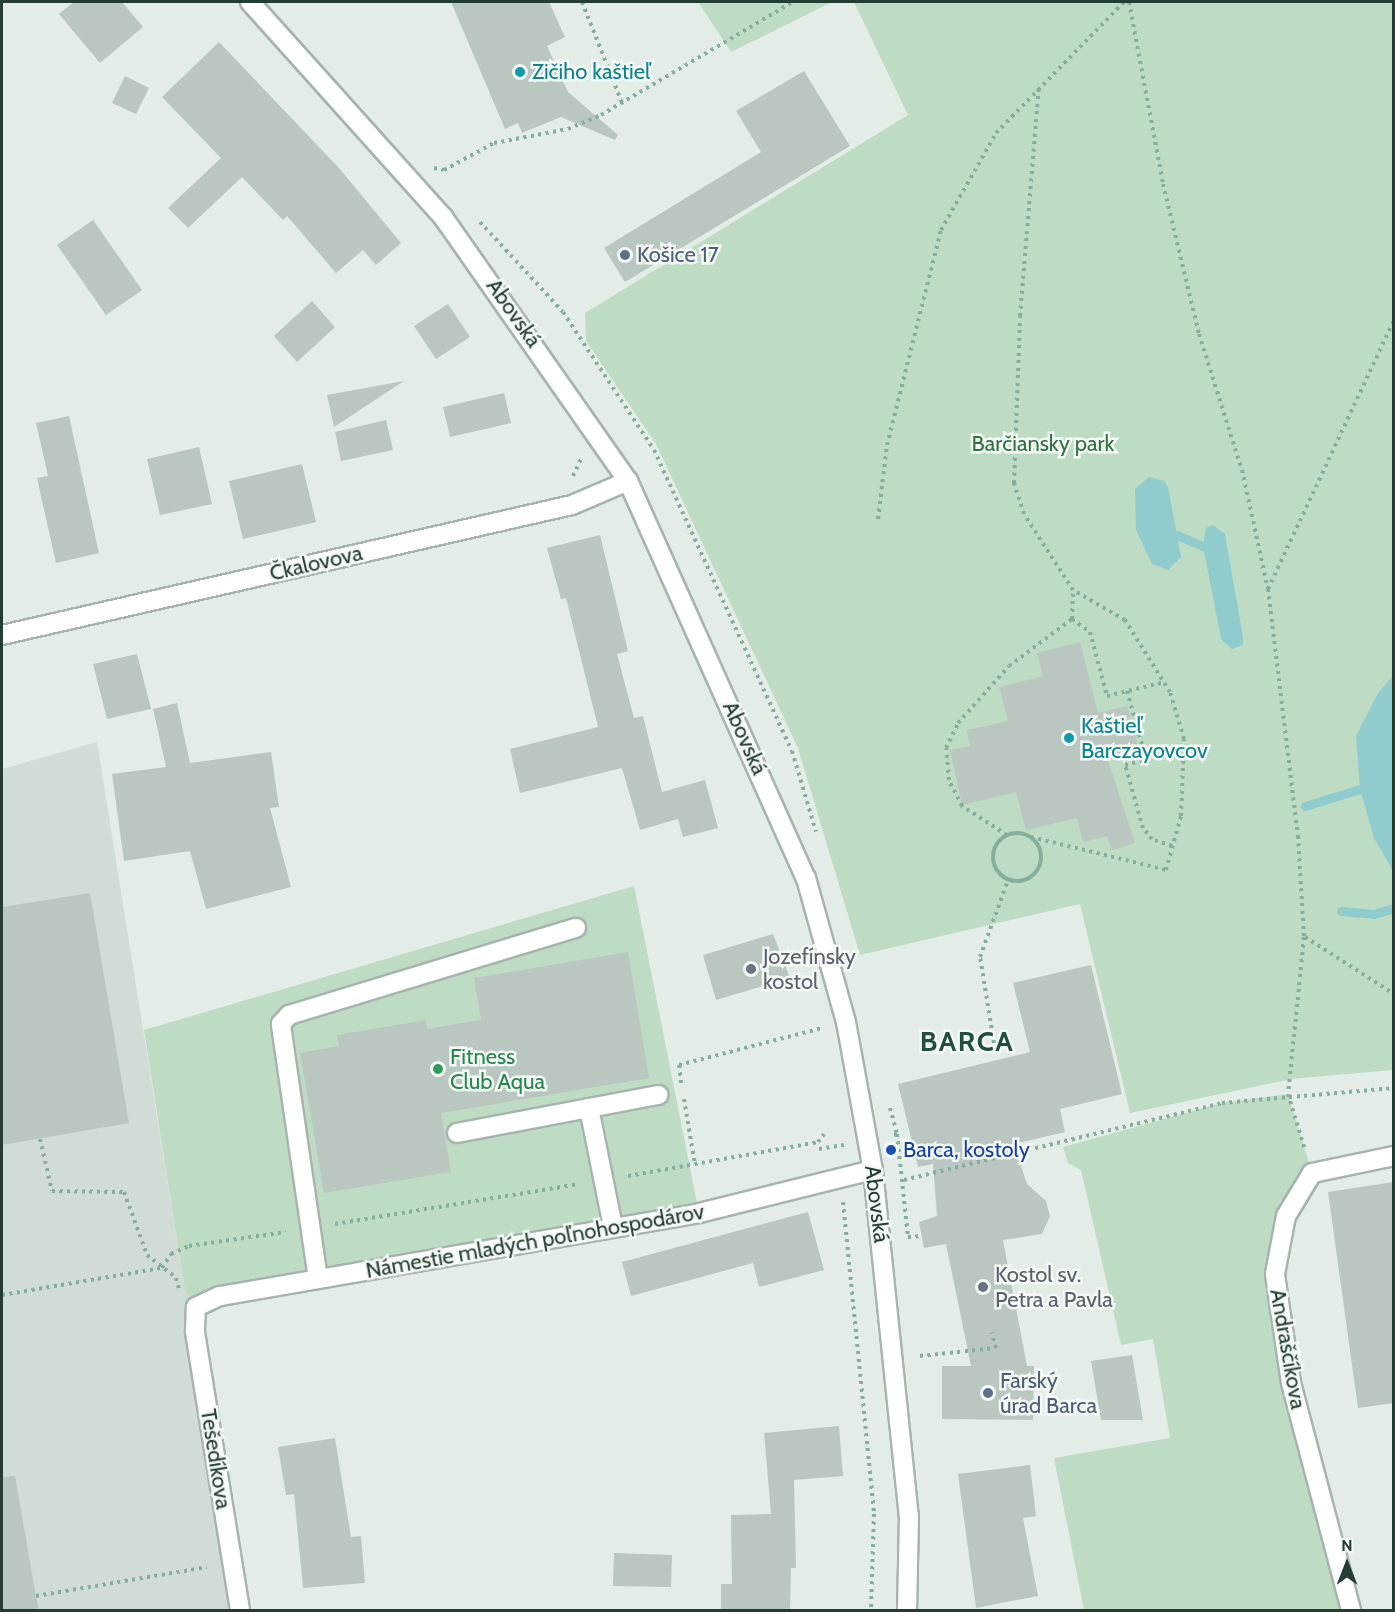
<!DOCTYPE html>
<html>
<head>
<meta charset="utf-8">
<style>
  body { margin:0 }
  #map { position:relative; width:1395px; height:1612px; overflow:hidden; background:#e4ece7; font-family:Cabin,sans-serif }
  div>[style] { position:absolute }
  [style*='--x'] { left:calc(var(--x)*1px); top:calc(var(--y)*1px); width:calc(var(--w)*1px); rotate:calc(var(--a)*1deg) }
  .built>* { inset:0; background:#d2dcd6 }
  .green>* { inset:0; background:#bedcc3 }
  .water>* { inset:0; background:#90cbcd }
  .stream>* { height:9px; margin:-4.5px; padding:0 4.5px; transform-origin:4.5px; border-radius:4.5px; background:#90cbcd }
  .building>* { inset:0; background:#b9c7c0 }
  .path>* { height:4px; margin-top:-2px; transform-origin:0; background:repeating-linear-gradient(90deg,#86ae9d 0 3px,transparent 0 7.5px) }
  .path>.ring { margin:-2px; padding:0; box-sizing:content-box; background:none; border:4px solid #86ae9d; border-radius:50% }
  .roads { filter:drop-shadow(2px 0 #a7b4ad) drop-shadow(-2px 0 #a7b4ad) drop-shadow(0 2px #a7b4ad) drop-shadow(0 -2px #a7b4ad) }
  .minor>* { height:18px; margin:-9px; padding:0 9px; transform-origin:9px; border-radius:9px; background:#fff }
  .dots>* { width:16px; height:16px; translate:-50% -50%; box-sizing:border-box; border:3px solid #f4f9f6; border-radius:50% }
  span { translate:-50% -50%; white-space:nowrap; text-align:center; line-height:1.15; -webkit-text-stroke:5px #f4f9f6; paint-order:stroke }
  .culture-label { font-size:22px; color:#0d838f }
  .left { translate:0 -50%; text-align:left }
  .service-label { font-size:22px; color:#4e5e75 }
  .street-label { font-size:22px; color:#243d33 }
  .park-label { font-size:22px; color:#317142 }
  .worship-label { font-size:22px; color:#5b616d }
  .leisure-label { font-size:22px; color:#27864d }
  .transit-label { font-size:22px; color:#164399 }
  .district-label { font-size:28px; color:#214e3e; font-weight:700; letter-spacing:1.5px }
  .frame { position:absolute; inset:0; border:3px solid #243d33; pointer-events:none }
  .north { position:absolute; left:1317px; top:1534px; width:60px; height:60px; -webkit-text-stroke:4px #f4f9f6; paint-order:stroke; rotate:0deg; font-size:16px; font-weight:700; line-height:24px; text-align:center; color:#243d33 }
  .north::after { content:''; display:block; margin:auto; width:21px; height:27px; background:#243d33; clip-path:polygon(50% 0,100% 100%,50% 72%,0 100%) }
</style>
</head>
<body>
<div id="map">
  <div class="built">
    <i style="clip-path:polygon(97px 742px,185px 1291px,196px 1307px,240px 1610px,2px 1610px,2px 769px)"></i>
  </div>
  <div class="green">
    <i style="clip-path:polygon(698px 2px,832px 2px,731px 52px)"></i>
    <i style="clip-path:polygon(854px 2px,1393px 2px,1393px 1070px,1291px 1079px,1130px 1113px,1080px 904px,860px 955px,798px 748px,656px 444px,586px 341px,585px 313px,908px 115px)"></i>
    <i style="clip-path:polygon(634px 886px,699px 1213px,196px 1307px,185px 1291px,144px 1030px)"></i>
    <i style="clip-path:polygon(1288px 1094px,1312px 1173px,1300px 1187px,1275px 1274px,1351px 1610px,1084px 1610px,1054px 1458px,1170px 1438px,1153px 1339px,1121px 1345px,1081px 1170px,1068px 1163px,1063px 1147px,1222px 1103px)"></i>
  </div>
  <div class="water">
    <i style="clip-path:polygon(1149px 477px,1164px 481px,1168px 487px,1181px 557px,1168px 570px,1152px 564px,1136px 530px,1135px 489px)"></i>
    <i style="clip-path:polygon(1213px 525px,1225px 534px,1243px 637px,1243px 645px,1232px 649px,1221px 639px,1203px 546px,1206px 528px)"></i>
    <i style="clip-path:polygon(1393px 676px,1393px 871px,1374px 838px,1360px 789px,1356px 736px,1378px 693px)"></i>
  </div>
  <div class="stream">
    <i style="--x:1177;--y:535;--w:28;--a:23"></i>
    <i style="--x:1305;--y:806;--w:58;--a:-17.2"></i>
    <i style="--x:1341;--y:911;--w:33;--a:5"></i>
    <i style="--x:1374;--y:914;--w:21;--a:-17"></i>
  </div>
  <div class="building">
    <i style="clip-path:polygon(74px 2px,122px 2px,143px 27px,100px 63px,59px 14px)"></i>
    <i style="clip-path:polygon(451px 2px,549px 2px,565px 37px,547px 46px,568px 92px,618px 135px,615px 140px,561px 117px,522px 133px,518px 123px,505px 129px)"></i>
    <i style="clip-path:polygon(219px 42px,339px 168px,401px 243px,376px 265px,363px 250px,336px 273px,287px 216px,283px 220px,242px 177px,188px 228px,168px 208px,221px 158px,162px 97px)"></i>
    <i style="clip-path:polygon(804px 71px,850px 146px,625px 282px,604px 248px,761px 152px,736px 111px)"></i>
    <i style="clip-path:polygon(125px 76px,149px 88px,136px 114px,112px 103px)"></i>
    <i style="clip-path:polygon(93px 220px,142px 290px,106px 315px,57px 245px)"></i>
    <i style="clip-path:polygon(312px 301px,335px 327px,297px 362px,274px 336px)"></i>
    <i style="clip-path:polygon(448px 304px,470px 337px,436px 359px,414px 326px)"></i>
    <i style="clip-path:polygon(404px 381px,334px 427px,327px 395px)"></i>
    <i style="clip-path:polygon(504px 393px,511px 423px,450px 437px,443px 407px)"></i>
    <i style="clip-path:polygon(69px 416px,99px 553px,56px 563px,37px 478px,48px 476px,36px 423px)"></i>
    <i style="clip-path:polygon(386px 420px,393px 450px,341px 461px,335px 432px)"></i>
    <i style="clip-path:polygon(199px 447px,212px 504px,160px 515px,147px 459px)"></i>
    <i style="clip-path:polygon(302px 464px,316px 522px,243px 539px,229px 481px)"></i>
    <i style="clip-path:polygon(600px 535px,628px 651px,617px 654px,634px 718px,643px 716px,662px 792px,705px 780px,718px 828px,683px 837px,678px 819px,640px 830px,622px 768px,520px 793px,510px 749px,598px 727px,566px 598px,561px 599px,547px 548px)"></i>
    <i style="clip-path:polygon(1080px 642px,1098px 713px,1127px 706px,1140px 752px,1108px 760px,1135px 843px,1112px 850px,1107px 836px,1083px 842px,1077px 818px,1026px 830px,1016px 792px,962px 805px,950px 750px,970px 746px,967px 730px,1008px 721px,999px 687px,1043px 676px,1037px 653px)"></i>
    <i style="clip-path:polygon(137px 654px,151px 709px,107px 719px,93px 664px)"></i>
    <i style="clip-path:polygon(177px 703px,190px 763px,271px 752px,279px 807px,270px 808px,291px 887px,206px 909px,190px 851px,124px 861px,112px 774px,166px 767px,153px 709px)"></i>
    <i style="clip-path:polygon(90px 893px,129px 1123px,2px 1145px,2px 907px)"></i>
    <i style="clip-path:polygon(773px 934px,790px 978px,716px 1000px,703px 955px)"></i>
    <i style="clip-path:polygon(628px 952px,649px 1078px,441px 1113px,451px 1172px,324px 1193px,300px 1053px,339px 1046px,337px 1035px,426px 1020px,427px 1029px,481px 1020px,474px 978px)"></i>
    <i style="clip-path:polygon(1091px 965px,1122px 1094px,1060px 1109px,1065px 1132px,1014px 1144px,1027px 1184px,1046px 1201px,1050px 1216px,1042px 1234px,1003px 1240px,1027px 1366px,1034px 1366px,1033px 1420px,942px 1419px,942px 1366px,971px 1366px,946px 1244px,924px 1248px,919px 1222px,937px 1216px,933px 1164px,918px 1167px,898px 1084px,1030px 1052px,1013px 983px)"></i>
    <i style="clip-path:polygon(1394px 1182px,1394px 1403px,1358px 1408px,1328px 1192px)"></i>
    <i style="clip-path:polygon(808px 1212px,824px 1270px,759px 1287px,753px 1263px,631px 1296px,622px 1262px)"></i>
    <i style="clip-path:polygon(1132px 1355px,1143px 1420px,1101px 1420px,1091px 1361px)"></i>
    <i style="clip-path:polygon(839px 1426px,843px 1476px,794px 1480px,796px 1568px,791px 1568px,790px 1611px,721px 1611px,721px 1584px,732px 1584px,731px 1515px,771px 1514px,764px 1433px)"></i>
    <i style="clip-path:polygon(335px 1438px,351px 1537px,361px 1536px,365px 1583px,303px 1588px,294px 1494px,286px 1495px,278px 1447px)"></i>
    <i style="clip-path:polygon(1030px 1465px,1036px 1516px,1023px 1518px,1038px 1596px,976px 1608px,958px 1474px)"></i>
    <i style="clip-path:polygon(15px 1476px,36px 1596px,39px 1611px,2px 1611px,2px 1477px)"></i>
    <i style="clip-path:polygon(614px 1553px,672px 1555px,671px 1587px,613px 1586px)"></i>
  </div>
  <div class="path">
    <i style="--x:582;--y:2;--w:109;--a:68.4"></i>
    <i style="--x:1129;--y:2;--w:185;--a:79.4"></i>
    <i style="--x:1163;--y:184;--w:154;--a:76.5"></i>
    <i style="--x:1199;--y:334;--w:143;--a:72.5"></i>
    <i style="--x:1242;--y:470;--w:122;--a:77.7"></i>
    <i style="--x:1268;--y:589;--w:297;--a:-64.9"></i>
    <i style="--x:434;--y:168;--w:10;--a:11"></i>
    <i style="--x:444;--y:170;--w:57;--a:-28.4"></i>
    <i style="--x:494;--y:143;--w:75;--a:-10.7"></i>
    <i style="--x:568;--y:129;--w:36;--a:-23"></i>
    <i style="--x:601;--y:115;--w:223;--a:-30.5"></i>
    <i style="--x:480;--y:222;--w:122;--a:47.3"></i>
    <i style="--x:563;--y:312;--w:165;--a:56.6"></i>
    <i style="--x:654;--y:450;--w:331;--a:65.4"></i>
    <i style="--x:792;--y:751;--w:84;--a:73.5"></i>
    <i style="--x:573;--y:476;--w:19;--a:-65"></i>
    <i style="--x:878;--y:519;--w:75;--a:-83.1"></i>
    <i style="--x:887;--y:445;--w:222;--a:-75.9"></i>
    <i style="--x:941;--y:230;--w:112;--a:-60.4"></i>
    <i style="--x:996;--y:133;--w:183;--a:-45.7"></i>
    <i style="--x:1268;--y:589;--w:249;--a:83.1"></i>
    <i style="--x:1298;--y:836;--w:101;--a:86.6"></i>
    <i style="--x:1304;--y:937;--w:158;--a:95.8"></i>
    <i style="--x:1288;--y:1094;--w:59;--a:73.1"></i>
    <i style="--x:1072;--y:619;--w:22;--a:36"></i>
    <i style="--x:1090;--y:632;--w:66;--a:75.1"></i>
    <i style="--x:1107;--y:696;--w:60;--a:-13.6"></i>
    <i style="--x:1127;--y:691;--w:71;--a:74.4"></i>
    <i class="ring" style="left:993px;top:833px;width:44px;height:44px"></i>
    <i style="--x:1007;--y:835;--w:54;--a:-147.2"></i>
    <i style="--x:962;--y:806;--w:29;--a:-117"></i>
    <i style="--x:949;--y:780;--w:32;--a:-95"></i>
    <i style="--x:946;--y:748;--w:28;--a:-64"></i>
    <i style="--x:958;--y:723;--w:76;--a:-48.2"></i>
    <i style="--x:1009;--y:666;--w:79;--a:-36.7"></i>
    <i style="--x:1072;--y:619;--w:29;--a:-88"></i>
    <i style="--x:1073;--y:590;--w:90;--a:-122.8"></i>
    <i style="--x:1024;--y:514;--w:33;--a:-108"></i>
    <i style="--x:1014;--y:483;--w:167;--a:-87.9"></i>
    <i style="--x:1020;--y:316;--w:233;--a:-85.3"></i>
    <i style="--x:1031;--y:837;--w:139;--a:13.7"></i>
    <i style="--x:1166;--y:870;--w:56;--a:-74.5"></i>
    <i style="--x:1181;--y:816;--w:77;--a:-87.8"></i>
    <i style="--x:1184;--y:739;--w:49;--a:-106.6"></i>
    <i style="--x:1170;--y:692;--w:85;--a:-122"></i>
    <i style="--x:1125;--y:620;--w:60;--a:-150"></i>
    <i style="--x:1172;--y:846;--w:21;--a:-161"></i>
    <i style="--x:1152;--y:839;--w:14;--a:-129"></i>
    <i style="--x:1143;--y:828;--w:66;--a:-105.9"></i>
    <i style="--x:1125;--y:765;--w:61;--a:-14.3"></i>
    <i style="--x:1305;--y:937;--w:106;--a:32.6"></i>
    <i style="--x:994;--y:1043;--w:87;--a:-99.2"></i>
    <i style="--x:980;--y:957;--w:82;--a:-70"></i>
    <i style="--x:681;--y:1083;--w:18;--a:-96"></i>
    <i style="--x:679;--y:1065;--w:148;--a:-14.5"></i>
    <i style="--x:684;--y:1099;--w:67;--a:80.5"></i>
    <i style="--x:890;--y:1108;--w:27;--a:75"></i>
    <i style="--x:897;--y:1134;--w:5;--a:169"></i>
    <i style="--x:897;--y:1134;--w:104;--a:83.9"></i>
    <i style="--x:908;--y:1237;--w:13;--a:-4"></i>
    <i style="--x:40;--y:1139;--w:53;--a:77"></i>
    <i style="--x:52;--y:1191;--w:72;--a:0.8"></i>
    <i style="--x:124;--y:1192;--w:67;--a:69.9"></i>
    <i style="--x:147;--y:1255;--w:37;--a:38"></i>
    <i style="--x:819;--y:1149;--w:25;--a:-9"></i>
    <i style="--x:628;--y:1176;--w:193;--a:-10.1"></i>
    <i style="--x:818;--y:1142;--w:10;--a:-53"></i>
    <i style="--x:904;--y:1180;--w:327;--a:-13.6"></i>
    <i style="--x:1222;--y:1103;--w:173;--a:-5"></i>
    <i style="--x:843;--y:1202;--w:314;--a:84.3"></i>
    <i style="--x:874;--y:1514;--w:96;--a:91.8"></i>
    <i style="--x:335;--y:1224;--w:247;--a:-9.3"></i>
    <i style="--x:176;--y:1278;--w:11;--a:75"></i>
    <i style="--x:2;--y:1295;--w:162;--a:-9.6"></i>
    <i style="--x:162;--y:1268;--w:17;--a:-57"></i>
    <i style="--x:171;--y:1254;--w:20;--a:-24"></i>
    <i style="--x:189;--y:1246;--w:98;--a:-8.2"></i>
    <i style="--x:920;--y:1356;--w:76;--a:-6"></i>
    <i style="--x:996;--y:1348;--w:16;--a:-105"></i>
    <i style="--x:36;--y:1596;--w:173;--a:-9.6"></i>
  </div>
  <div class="roads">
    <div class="minor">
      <i style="--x:250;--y:2;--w:289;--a:48.1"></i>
      <i style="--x:443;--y:217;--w:322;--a:55"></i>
      <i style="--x:628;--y:481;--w:435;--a:65.9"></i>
      <i style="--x:806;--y:878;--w:149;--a:74.5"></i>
      <i style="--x:846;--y:1022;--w:150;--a:79.7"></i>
      <i style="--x:873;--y:1170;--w:348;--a:84.1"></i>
      <i style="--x:909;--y:1516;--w:94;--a:91.2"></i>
      <i style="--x:2;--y:635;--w:585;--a:-12.85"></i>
      <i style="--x:572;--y:505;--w:61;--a:-23.2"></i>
      <i style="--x:589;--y:1108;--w:121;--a:78.6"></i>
      <i style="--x:457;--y:1133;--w:205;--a:-10.7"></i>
      <i style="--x:318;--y:1279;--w:258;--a:-98.3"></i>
      <i style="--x:281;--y:1024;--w:12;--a:-48"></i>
      <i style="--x:289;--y:1015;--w:300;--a:-16.9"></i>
      <i style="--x:240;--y:1610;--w:283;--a:-99.2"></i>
      <i style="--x:195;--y:1331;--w:24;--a:-88"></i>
      <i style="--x:196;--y:1307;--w:26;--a:-25"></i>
      <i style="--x:220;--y:1296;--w:486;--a:-9.8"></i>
      <i style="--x:699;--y:1213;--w:179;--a:-13.9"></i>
      <i style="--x:1351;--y:1610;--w:235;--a:-104.8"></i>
      <i style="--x:1291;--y:1383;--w:110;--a:-98.4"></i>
      <i style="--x:1275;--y:1274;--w:59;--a:-79.3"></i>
      <i style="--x:1286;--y:1216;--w:50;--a:-58.8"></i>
      <i style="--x:1312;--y:1173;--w:84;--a:-11.7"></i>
    </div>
  </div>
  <div class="dots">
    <i style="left:520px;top:72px;background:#0f9aa8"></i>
    <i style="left:625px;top:255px;background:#5c6f8a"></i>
    <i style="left:1069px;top:738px;background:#0f9aa8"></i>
    <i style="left:751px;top:969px;background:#6b7280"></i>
    <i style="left:438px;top:1069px;background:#2e9e5b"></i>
    <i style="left:891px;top:1150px;background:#1a4fb4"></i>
    <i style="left:983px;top:1287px;background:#6b7280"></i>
    <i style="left:988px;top:1393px;background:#5c6f8a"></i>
  </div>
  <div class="culture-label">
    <span class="left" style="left:532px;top:72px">Zičiho kaštieľ</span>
    <span class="left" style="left:1081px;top:738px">Kaštieľ<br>Barczayovcov</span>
  </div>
  <div class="service-label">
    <span class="left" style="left:637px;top:255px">Košice 17</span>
    <span class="left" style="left:1000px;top:1393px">Farský<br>úrad Barca</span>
  </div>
  <div class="street-label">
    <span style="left:514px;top:313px;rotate:55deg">Abovská</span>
    <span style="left:316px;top:563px;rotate:-13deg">Čkalovova</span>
    <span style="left:745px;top:738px;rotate:66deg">Abovská</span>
    <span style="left:877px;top:1204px;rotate:83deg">Abovská</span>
    <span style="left:535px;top:1241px;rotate:-10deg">Námestie mladých poľnohospodárov</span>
    <span style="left:1288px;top:1349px;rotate:80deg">Andraščíkova</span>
    <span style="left:216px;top:1459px;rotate:81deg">Tešedíkova</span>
  </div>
  <div class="park-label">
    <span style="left:1043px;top:444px">Barčiansky park</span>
  </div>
  <div class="worship-label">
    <span class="left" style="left:763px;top:969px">Jozefínsky<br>kostol</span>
    <span class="left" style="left:995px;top:1287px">Kostol sv.<br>Petra a Pavla</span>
  </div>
  <div class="leisure-label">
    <span class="left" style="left:450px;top:1069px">Fitness<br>Club Aqua</span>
  </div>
  <div class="transit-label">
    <span class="left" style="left:903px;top:1150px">Barca, kostoly</span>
  </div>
  <div class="district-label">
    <span style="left:967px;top:1041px">BARCA</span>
  </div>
  <div class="frame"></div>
  <div class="north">N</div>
</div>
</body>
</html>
